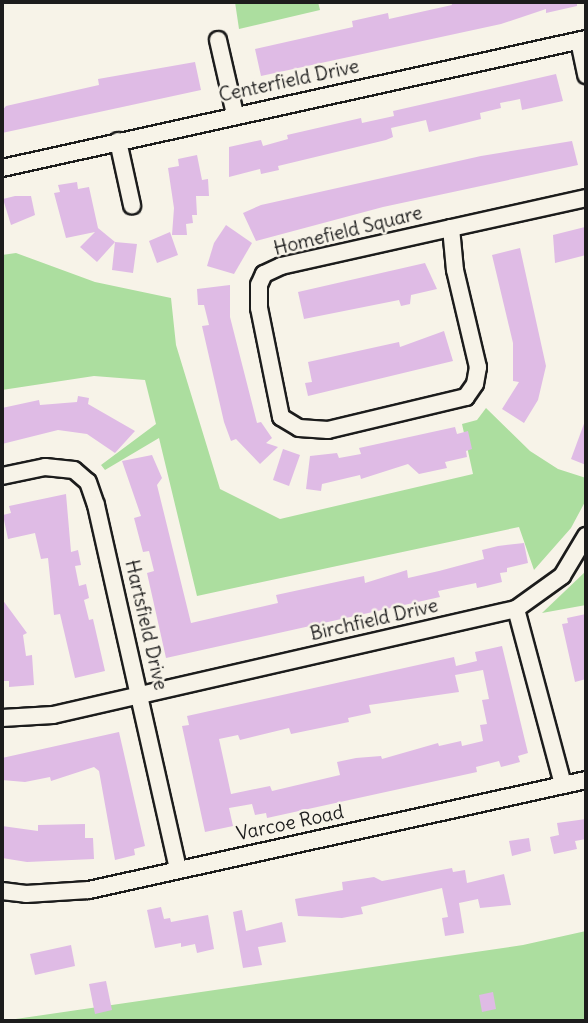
<!DOCTYPE html>
<html>
<head>
<meta charset="utf-8">
<style>
  body { margin:0 }
  #map { position:relative; width:588px; height:1023px; overflow:hidden; background:#f7f3e8; font-family:Delius,sans-serif }
  div>[style] { position:absolute }
  [style*='--x'] { left:calc(var(--x)*1px); top:calc(var(--y)*1px); width:calc(var(--w)*1px); rotate:calc(var(--a)*1deg) }
  .green>* { inset:0; background:#acde9f }
  .building>* { inset:0; background:#dfbbe5 }
  .roads { filter:drop-shadow(2px 0 #1c1c1c) drop-shadow(-2px 0 #1c1c1c) drop-shadow(0 2px #1c1c1c) drop-shadow(0 -2px #1c1c1c) }
  .minor>* { height:16px; margin:-8px; padding:0 8px; transform-origin:8px; border-radius:8px; background:#f7f3e8 }
  span { translate:-50% -50%; white-space:nowrap; text-align:center; line-height:1.15; -webkit-text-stroke:5px #f7f3e8; paint-order:stroke }
  .street-label { font-size:19px; color:#1c1c1c }
  .frame { position:absolute; inset:0; border:4px solid #1c1c1c; pointer-events:none }
</style>
</head>
<body>
<div id="map">
  <div class="green">
    <i style="clip-path:polygon(235px 2px,318px 2px,320px 10px,239px 29px)"></i>
    <i style="clip-path:polygon(16px 253px,95px 282px,171px 298px,176px 345px,220px 489px,280px 519px,473px 474px,462px 424px,477px 420px,486px 408px,530px 451px,558px 469px,586px 478px,586px 500px,571px 528px,534px 570px,519px 527px,197px 596px,159px 438px,105px 470px,101px 465px,156px 424px,145px 380px,94px 376px,2px 390px,2px 255px)"></i>
    <i style="clip-path:polygon(586px 571px,586px 605px,542px 613px)"></i>
    <i style="clip-path:polygon(586px 931px,586px 1021px,2px 1021px,523px 945px)"></i>
  </div>
  <div class="building">
    <i style="clip-path:polygon(451px 2px,577px 2px,577px 6px,546px 13px,546px 9px,501px 24px,261px 76px,255px 49px,353px 27px,352px 21px,388px 13px,389px 19px,452px 5px)"></i>
    <i style="clip-path:polygon(195px 62px,201px 90px,2px 133px,2px 111px,6px 106px,99px 85px,98px 79px)"></i>
    <i style="clip-path:polygon(556px 74px,563px 101px,522px 110px,520px 99px,500px 103px,501px 108px,480px 113px,481px 119px,429px 132px,426px 120px,391px 128px,393px 137px,386px 140px,278px 166px,279px 170px,261px 174px,260px 169px,229px 177px,229px 147px,261px 140px,263px 146px,288px 139px,287px 135px,361px 118px,362px 123px,394px 116px,393px 111px)"></i>
    <i style="clip-path:polygon(572px 141px,578px 165px,383px 207px,256px 241px,243px 213px,261px 205px,481px 156px)"></i>
    <i style="clip-path:polygon(197px 155px,202px 180px,208px 179px,209px 196px,196px 196px,197px 215px,192px 215px,193px 223px,186px 224px,187px 235px,172px 235px,174px 208px,168px 168px,179px 166px,178px 159px)"></i>
    <i style="clip-path:polygon(77px 182px,78px 189px,89px 187px,98px 228px,115px 242px,137px 244px,133px 273px,112px 270px,115px 242px,97px 262px,80px 247px,95px 232px,66px 238px,54px 193px,60px 192px,58px 185px)"></i>
    <i style="clip-path:polygon(15px 196px,31px 196px,35px 215px,11px 225px,3px 199px)"></i>
    <i style="clip-path:polygon(226px 225px,252px 243px,234px 274px,207px 266px,214px 243px)"></i>
    <i style="clip-path:polygon(585px 227px,586px 255px,555px 263px,553px 235px)"></i>
    <i style="clip-path:polygon(170px 232px,178px 255px,157px 263px,149px 241px)"></i>
    <i style="clip-path:polygon(520px 248px,546px 366px,538px 400px,524px 423px,502px 409px,519px 382px,513px 381px,513px 343px,492px 255px)"></i>
    <i style="clip-path:polygon(425px 263px,437px 289px,411px 295px,410px 304px,401px 306px,399px 300px,304px 319px,298px 292px)"></i>
    <i style="clip-path:polygon(230px 285px,230px 317px,257px 423px,261px 422px,272px 438px,266px 443px,278px 447px,260px 464px,236px 439px,231px 441px,224px 422px,202px 326px,209px 325px,204px 305px,198px 305px,197px 289px)"></i>
    <i style="clip-path:polygon(444px 331px,453px 361px,308px 396px,305px 383px,312px 382px,308px 362px,399px 342px,400px 347px)"></i>
    <i style="clip-path:polygon(78px 396px,89px 398px,88px 404px,135px 431px,115px 453px,87px 434px,58px 430px,2px 444px,2px 408px,39px 400px,40px 405px,77px 402px)"></i>
    <i style="clip-path:polygon(585px 421px,586px 421px,586px 465px,571px 459px)"></i>
    <i style="clip-path:polygon(455px 427px,457px 434px,468px 431px,472px 449px,466px 451px,467px 457px,445px 462px,447px 468px,419px 474px,408px 464px,361px 479px,360px 475px,322px 484px,321px 491px,306px 489px,310px 456px,337px 453px,339px 458px,361px 454px,359px 448px)"></i>
    <i style="clip-path:polygon(283px 449px,300px 455px,289px 486px,273px 480px)"></i>
    <i style="clip-path:polygon(152px 455px,162px 478px,157px 485px,191px 623px,278px 603px,276px 595px,364px 576px,365px 583px,407px 570px,408px 578px,439px 571px,484px 559px,482px 550px,498px 546px,524px 543px,528px 563px,507px 568px,507px 572px,500px 573px,502px 582px,486px 586px,477px 588px,476px 583px,438px 591px,440px 597px,166px 658px,147px 573px,154px 571px,149px 551px,143px 552px,134px 518px,141px 516px,122px 461px)"></i>
    <i style="clip-path:polygon(66px 494px,71px 552px,78px 550px,81px 565px,75px 566px,79px 586px,86px 584px,89px 598px,84px 600px,89px 620px,93px 619px,105px 671px,75px 678px,60px 614px,54px 615px,48px 558px,41px 559px,35px 533px,8px 539px,3px 515px,11px 513px,9px 506px)"></i>
    <i style="clip-path:polygon(2px 599px,27px 633px,23px 635px,26px 656px,32px 655px,34px 685px,9px 687px,9px 681px,2px 681px)"></i>
    <i style="clip-path:polygon(586px 614px,586px 679px,575px 682px,562px 624px,568px 623px,567px 618px)"></i>
    <i style="clip-path:polygon(evenodd,502px 646px,528px 753px,518px 756px,520px 762px,501px 767px,499px 761px,476px 767px,477px 772px,267px 818px,266px 813px,255px 815px,252px 804px,229px 808px,233px 826px,205px 832px,182px 726px,189px 725px,187px 716px,454px 657px,456px 666px,477px 661px,475px 652px,502px 646px,483px 670px,489px 699px,482px 700px,487px 724px,480px 725px,483px 741px,462px 746px,461px 741px,439px 746px,438px 743px,382px 759px,381px 756px,356px 758px,337px 762px,340px 775px,272px 791px,270px 786px,231px 794px,219px 739px,238px 735px,240px 740px,289px 728px,291px 734px,349px 722px,348px 718px,371px 713px,369px 705px,459px 692px,455px 675px,483px 670px)"></i>
    <i style="clip-path:polygon(119px 732px,145px 846px,134px 849px,135px 855px,115px 860px,99px 771px,94px 767px,51px 781px,50px 777px,25px 782px,2px 780px,2px 758px)"></i>
    <i style="clip-path:polygon(586px 819px,586px 839px,575px 841px,577px 849px,554px 854px,550px 837px,559px 835px,557px 823px)"></i>
    <i style="clip-path:polygon(85px 824px,85px 838px,93px 838px,94px 859px,27px 862px,2px 858px,2px 826px,38px 831px,38px 825px)"></i>
    <i style="clip-path:polygon(529px 838px,531px 851px,512px 856px,509px 841px)"></i>
    <i style="clip-path:polygon(452px 868px,453px 872px,465px 870px,467px 883px,504px 874px,511px 905px,480px 908px,478px 899px,459px 903px,464px 933px,445px 936px,442px 918px,448px 917px,442px 888px,361px 907px,363px 914px,342px 918px,298px 916px,295px 899px,343px 890px,342px 882px,374px 877px,382px 881px)"></i>
    <i style="clip-path:polygon(161px 907px,164px 919px,170px 918px,171px 922px,208px 915px,214px 949px,197px 953px,195px 944px,181px 947px,181px 943px,155px 948px,147px 910px)"></i>
    <i style="clip-path:polygon(242px 910px,246px 931px,282px 922px,286px 942px,258px 947px,262px 965px,243px 968px,233px 912px)"></i>
    <i style="clip-path:polygon(71px 945px,75px 966px,35px 975px,30px 954px)"></i>
    <i style="clip-path:polygon(106px 981px,112px 1010px,95px 1014px,89px 984px)"></i>
    <i style="clip-path:polygon(493px 992px,496px 1009px,482px 1012px,479px 995px)"></i>
  </div>
  <div class="roads">
    <div class="minor">
      <i style="--x:218;--y:40;--w:76;--a:77.1"></i>
      <i style="--x:579;--y:41;--w:35;--a:78"></i>
      <i style="--x:118;--y:141;--w:66;--a:77.7"></i>
      <i style="--x:2;--y:168;--w:598;--a:-12.46"></i>
      <i style="--x:451;--y:228;--w:42;--a:84.6"></i>
      <i style="--x:455;--y:270;--w:100;--a:76.7"></i>
      <i style="--x:478;--y:367;--w:17;--a:100"></i>
      <i style="--x:475;--y:384;--w:16;--a:125"></i>
      <i style="--x:466;--y:397;--w:142;--a:166.6"></i>
      <i style="--x:328;--y:430;--w:29;--a:-176"></i>
      <i style="--x:299;--y:428;--w:21;--a:-149"></i>
      <i style="--x:281;--y:417;--w:111;--a:-101.4"></i>
      <i style="--x:259;--y:308;--w:23;--a:-90"></i>
      <i style="--x:259;--y:285;--w:12;--a:-66"></i>
      <i style="--x:264;--y:274;--w:19;--a:-25"></i>
      <i style="--x:281;--y:266;--w:174;--a:-12.6"></i>
      <i style="--x:451;--y:228;--w:138;--a:-12.5"></i>
      <i style="--x:2;--y:476;--w:44;--a:-11.8"></i>
      <i style="--x:45;--y:467;--w:29;--a:6"></i>
      <i style="--x:74;--y:470;--w:18;--a:41"></i>
      <i style="--x:88;--y:482;--w:24;--a:71"></i>
      <i style="--x:96;--y:505;--w:373;--a:77.3"></i>
      <i style="--x:516;--y:609;--w:182;--a:75"></i>
      <i style="--x:2;--y:718;--w:51;--a:-3.4"></i>
      <i style="--x:53;--y:715;--w:475;--a:-12.9"></i>
      <i style="--x:516;--y:609;--w:57;--a:-35.7"></i>
      <i style="--x:562;--y:576;--w:47;--a:-59"></i>
      <i style="--x:2;--y:891;--w:24;--a:7"></i>
      <i style="--x:26;--y:894;--w:63;--a:-3.6"></i>
      <i style="--x:89;--y:890;--w:509;--a:-12.48"></i>
    </div>
  </div>
  <div class="street-label">
    <span style="left:289px;top:81px;rotate:-12deg">Centerfield Drive</span>
    <span style="left:348px;top:231px;rotate:-14deg">Homefield Square</span>
    <span style="left:374px;top:620px;rotate:-13deg">Birchfield Drive</span>
    <span style="left:146px;top:625px;rotate:77deg">Hartsfield Drive</span>
    <span style="left:290px;top:823px;rotate:-12deg">Varcoe Road</span>
  </div>
  <div class="frame"></div>
</div>
</body>
</html>
